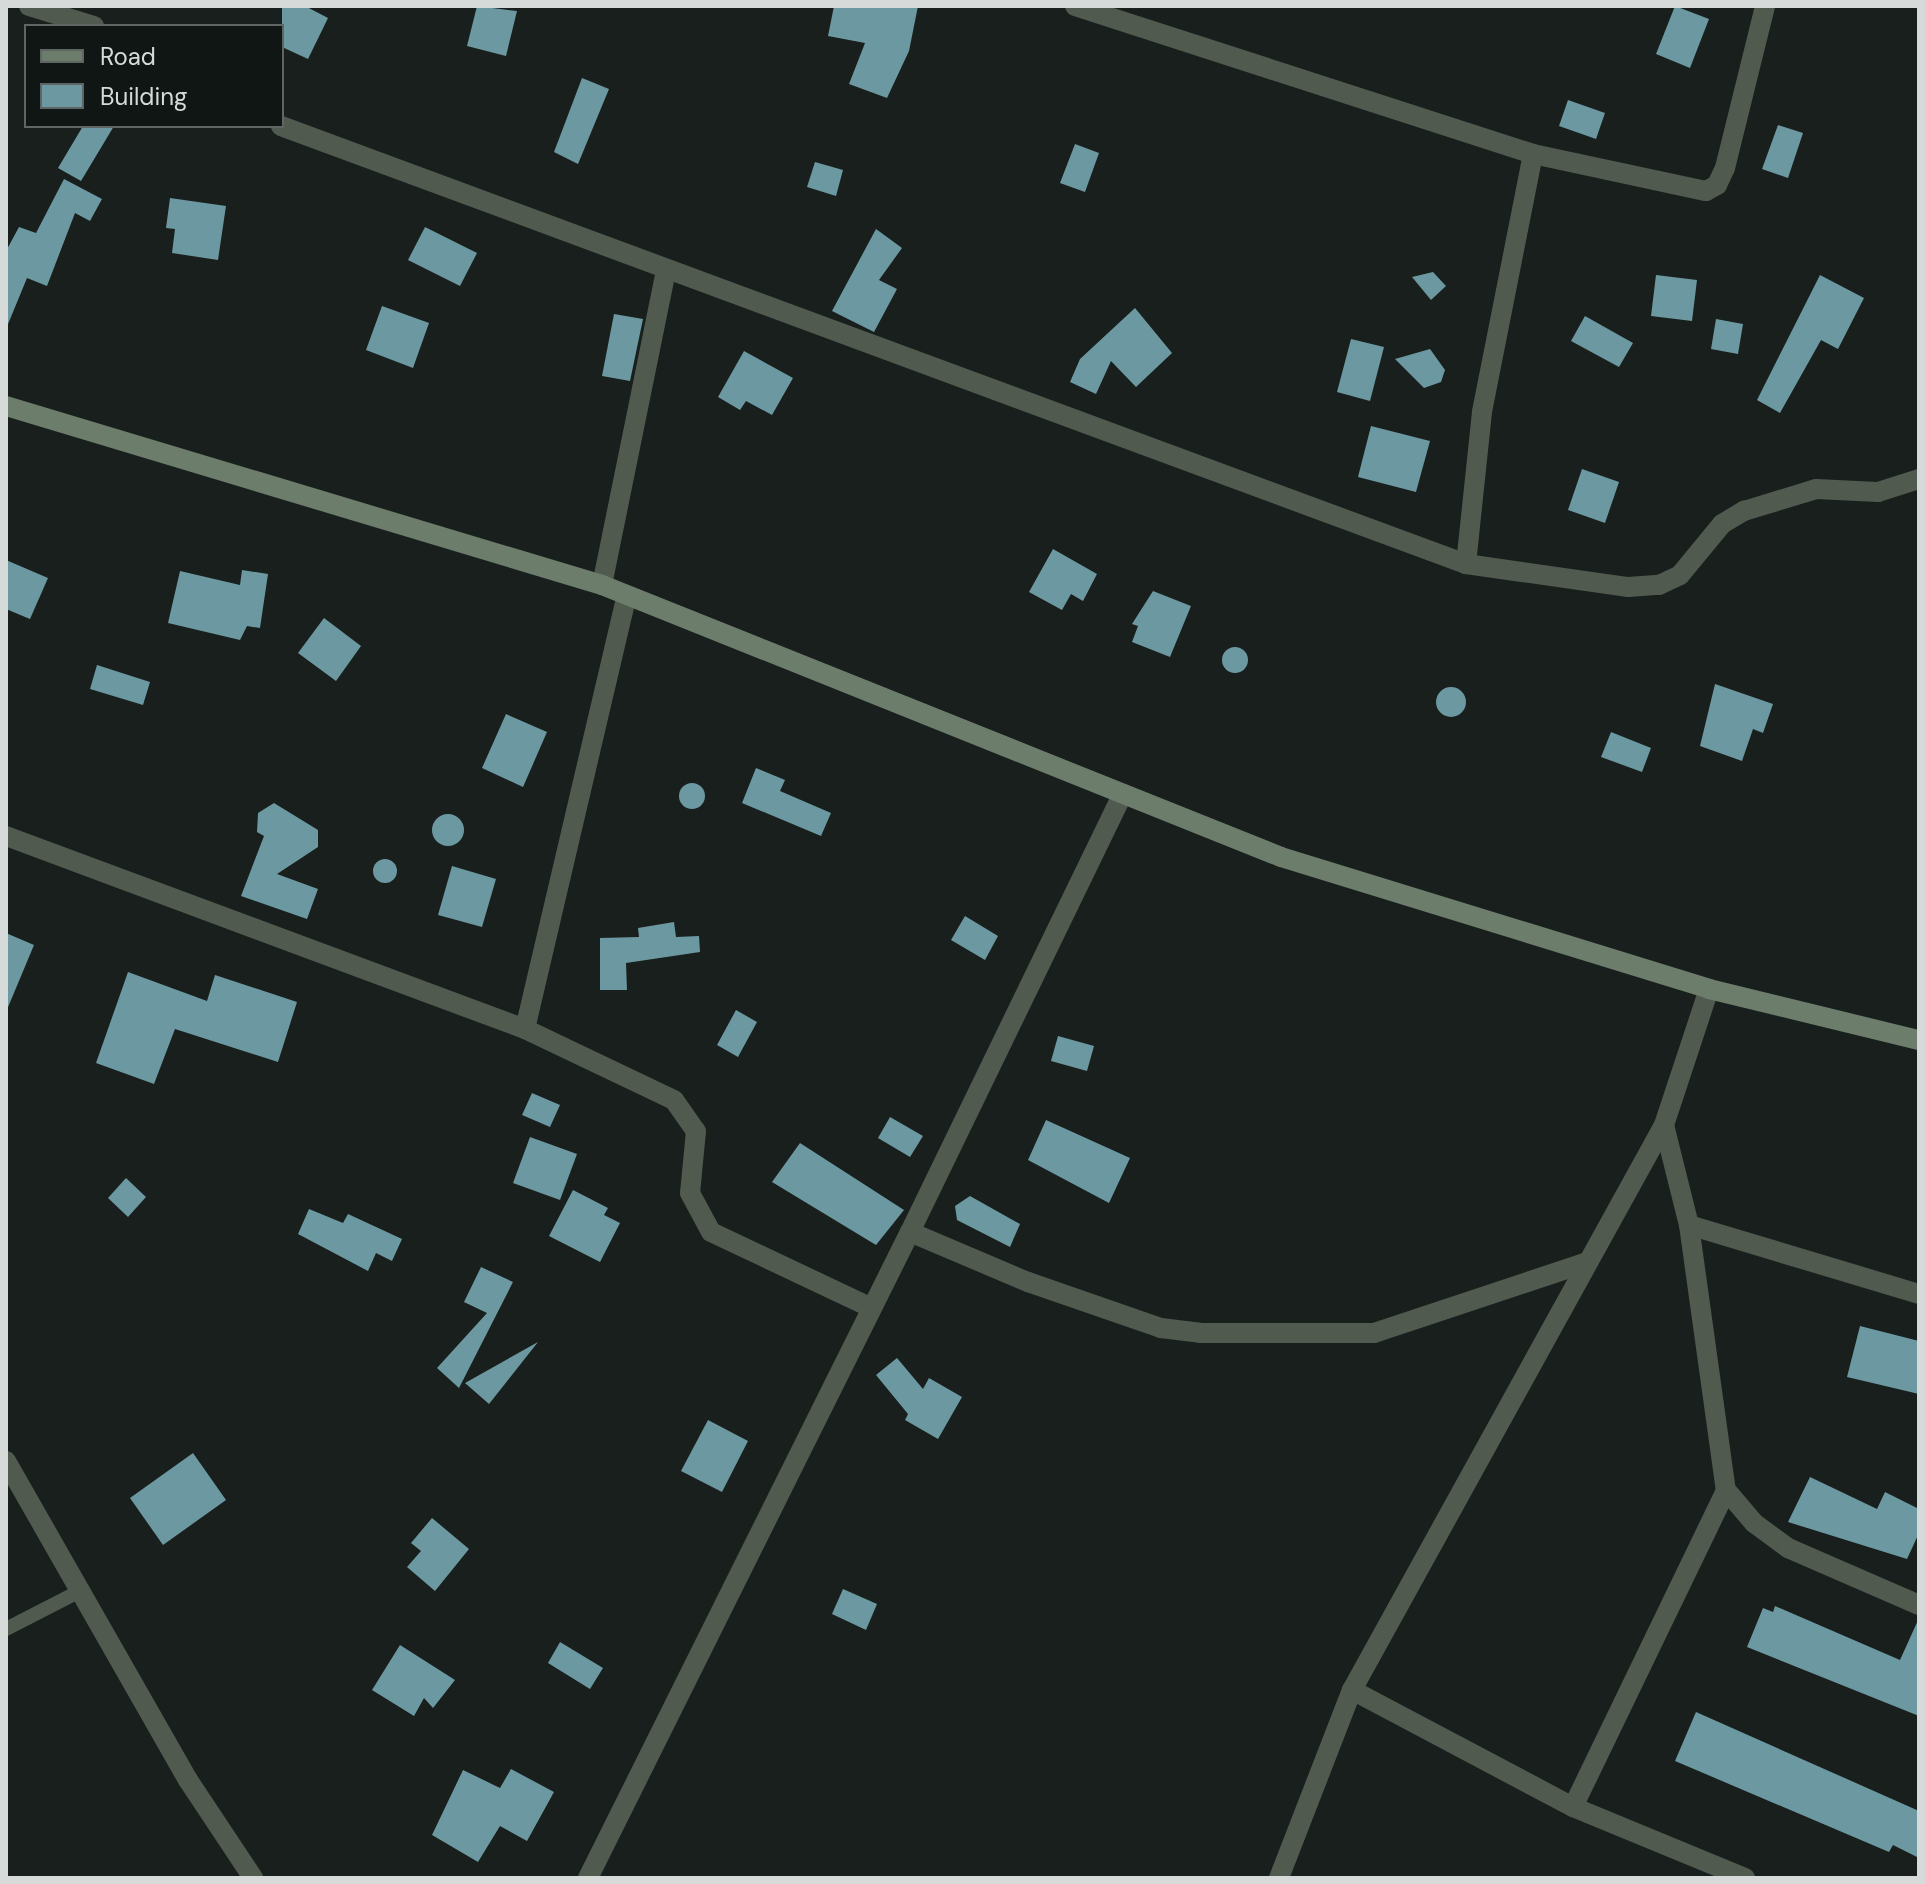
<!DOCTYPE html>
<html>
<head>
<meta charset="utf-8">
<style>
  body { margin:0 }
  #map { position:relative; width:1925px; height:1884px; overflow:hidden; background:#181f1d; font-family:"DM Sans",sans-serif }
  div>[style] { position:absolute }
  [style*='--x'] { left:calc(var(--x)*1px); top:calc(var(--y)*1px); width:calc(var(--w)*1px); rotate:calc(var(--a)*1deg) }
  .building>* { inset:0; background:#6c99a1 }
  .round { border-radius:50% }
  .lane>* { height:14px; margin:-7px; padding:0 7px; transform-origin:7px; border-radius:7px; background:#505a4f }
  .street>* { height:20px; margin:-10px; padding:0 10px; transform-origin:10px; border-radius:10px; background:#505a4f }
  .secondary>* { height:20px; margin:-10px; padding:0 10px; transform-origin:10px; border-radius:10px; background:#6c7d6c }
  span { translate:-50% -50%; white-space:nowrap; text-align:center; line-height:1.15; -webkit-text-stroke:8px #0f1614; paint-order:stroke }
  .frame { position:absolute; inset:0; border:8px solid #d6dbd9; pointer-events:none }
  .legend { position:absolute; left:24px; top:24px; width:260px; height:104px; box-sizing:border-box; background:#0f1614; border:2px solid #5f6563; margin:0; padding:10px 14px; list-style:none; font-size:24px; color:#d6dbd9 }
  .legend li { display:flex; align-items:center; gap:16px; height:40px }
  .legend b { width:40px; border:2px solid #5f6563 }
</style>
</head>
<body>
<div id="map">
  <div class="building">
    <i style="clip-path:polygon(282px 6px,305px 6px,328px 18px,308px 59px,282px 47px)"></i>
    <i style="clip-path:polygon(477px 6px,517px 11px,506px 56px,467px 46px)"></i>
    <i style="clip-path:polygon(834px 6px,918px 6px,909px 51px,887px 98px,849px 84px,865px 43px,828px 36px)"></i>
    <i style="clip-path:polygon(1675px 6px,1709px 19px,1690px 68px,1656px 54px)"></i>
    <i style="clip-path:polygon(582px 78px,609px 89px,578px 164px,554px 152px)"></i>
    <i style="clip-path:polygon(1568px 100px,1605px 113px,1596px 139px,1559px 126px)"></i>
    <i style="clip-path:polygon(1778px 125px,1803px 133px,1788px 178px,1762px 169px)"></i>
    <i style="clip-path:polygon(83px 126px,114px 126px,81px 181px,58px 168px)"></i>
    <i style="clip-path:polygon(1075px 144px,1099px 153px,1085px 192px,1060px 183px)"></i>
    <i style="clip-path:polygon(815px 162px,843px 170px,836px 196px,807px 187px)"></i>
    <i style="clip-path:polygon(64px 179px,102px 199px,90px 221px,75px 213px,47px 286px,27px 278px,6px 329px,6px 251px,19px 227px,36px 233px)"></i>
    <i style="clip-path:polygon(170px 198px,226px 206px,218px 260px,172px 253px,175px 229px,166px 228px)"></i>
    <i style="clip-path:polygon(425px 227px,477px 253px,460px 286px,408px 260px)"></i>
    <i style="clip-path:polygon(876px 229px,902px 248px,879px 280px,897px 289px,874px 332px,832px 311px)"></i>
    <i style="clip-path:polygon(1433px 272px,1446px 286px,1431px 300px,1412px 277px)"></i>
    <i style="clip-path:polygon(1656px 275px,1697px 280px,1692px 321px,1651px 316px)"></i>
    <i style="clip-path:polygon(1820px 275px,1864px 298px,1838px 349px,1821px 340px,1780px 413px,1757px 400px)"></i>
    <i style="clip-path:polygon(382px 306px,429px 323px,413px 368px,366px 350px)"></i>
    <i style="clip-path:polygon(1135px 308px,1172px 353px,1136px 387px,1111px 361px,1096px 394px,1070px 382px,1080px 359px)"></i>
    <i style="clip-path:polygon(614px 314px,643px 319px,630px 381px,602px 376px)"></i>
    <i style="clip-path:polygon(1585px 316px,1633px 343px,1619px 367px,1571px 341px)"></i>
    <i style="clip-path:polygon(1716px 319px,1743px 324px,1738px 354px,1711px 349px)"></i>
    <i style="clip-path:polygon(1351px 339px,1384px 347px,1370px 401px,1337px 392px)"></i>
    <i style="clip-path:polygon(1430px 349px,1445px 370px,1441px 382px,1424px 388px,1395px 359px)"></i>
    <i style="clip-path:polygon(744px 351px,793px 378px,772px 415px,746px 401px,740px 410px,718px 397px)"></i>
    <i style="clip-path:polygon(1371px 426px,1430px 441px,1416px 492px,1358px 477px)"></i>
    <i style="clip-path:polygon(1582px 469px,1619px 482px,1605px 523px,1568px 510px)"></i>
    <i style="clip-path:polygon(1053px 549px,1097px 574px,1083px 601px,1071px 594px,1062px 610px,1029px 592px)"></i>
    <i style="clip-path:polygon(6px 560px,48px 578px,30px 619px,6px 609px)"></i>
    <i style="clip-path:polygon(242px 570px,268px 574px,260px 628px,247px 626px,240px 640px,168px 623px,180px 571px,240px 585px)"></i>
    <i style="clip-path:polygon(1153px 591px,1191px 606px,1170px 657px,1132px 642px,1138px 626px,1132px 624px)"></i>
    <i style="clip-path:polygon(324px 618px,361px 646px,336px 681px,298px 653px)"></i>
    <i class="round" style="left:1222px;top:647px;width:26px;height:26px"></i>
    <i style="clip-path:polygon(97px 665px,150px 682px,143px 705px,90px 689px)"></i>
    <i style="clip-path:polygon(1715px 684px,1773px 704px,1763px 733px,1753px 729px,1742px 761px,1700px 746px)"></i>
    <i class="round" style="left:1436px;top:687px;width:30px;height:30px"></i>
    <i style="clip-path:polygon(506px 714px,547px 732px,523px 787px,482px 768px)"></i>
    <i style="clip-path:polygon(1611px 732px,1651px 748px,1642px 772px,1601px 757px)"></i>
    <i style="clip-path:polygon(756px 768px,785px 780px,780px 791px,831px 813px,821px 836px,742px 803px)"></i>
    <i class="round" style="left:679px;top:783px;width:26px;height:26px"></i>
    <i style="clip-path:polygon(274px 803px,318px 830px,318px 847px,277px 874px,318px 889px,307px 919px,241px 896px,264px 836px,257px 832px,258px 813px)"></i>
    <i class="round" style="left:432px;top:814px;width:32px;height:32px"></i>
    <i class="round" style="left:373px;top:859px;width:24px;height:24px"></i>
    <i style="clip-path:polygon(452px 866px,496px 879px,482px 927px,438px 915px)"></i>
    <i style="clip-path:polygon(965px 916px,998px 936px,985px 960px,951px 940px)"></i>
    <i style="clip-path:polygon(674px 922px,676px 937px,699px 936px,700px 952px,626px 963px,627px 990px,600px 990px,600px 938px,639px 937px,638px 928px)"></i>
    <i style="clip-path:polygon(6px 933px,34px 945px,6px 1012px)"></i>
    <i style="clip-path:polygon(128px 972px,207px 1001px,215px 975px,297px 1002px,278px 1062px,175px 1029px,154px 1084px,96px 1063px)"></i>
    <i style="clip-path:polygon(736px 1010px,757px 1022px,738px 1057px,717px 1045px)"></i>
    <i style="clip-path:polygon(1058px 1036px,1094px 1046px,1087px 1071px,1051px 1061px)"></i>
    <i style="clip-path:polygon(532px 1093px,560px 1105px,550px 1127px,522px 1115px)"></i>
    <i style="clip-path:polygon(890px 1117px,923px 1136px,910px 1157px,878px 1138px)"></i>
    <i style="clip-path:polygon(1046px 1120px,1130px 1158px,1109px 1203px,1028px 1160px)"></i>
    <i style="clip-path:polygon(530px 1137px,577px 1154px,560px 1200px,513px 1183px)"></i>
    <i style="clip-path:polygon(800px 1143px,904px 1210px,876px 1245px,772px 1182px)"></i>
    <i style="clip-path:polygon(126px 1178px,146px 1197px,128px 1217px,108px 1198px)"></i>
    <i style="clip-path:polygon(573px 1190px,608px 1208px,604px 1215px,620px 1223px,600px 1262px,549px 1236px)"></i>
    <i style="clip-path:polygon(970px 1196px,1020px 1224px,1010px 1247px,957px 1220px,955px 1206px)"></i>
    <i style="clip-path:polygon(309px 1209px,343px 1223px,348px 1214px,402px 1239px,392px 1261px,376px 1253px,368px 1271px,298px 1234px)"></i>
    <i style="clip-path:polygon(481px 1267px,513px 1282px,459px 1388px,437px 1368px,487px 1313px,464px 1302px)"></i>
    <i style="clip-path:polygon(1860px 1326px,1919px 1341px,1919px 1394px,1847px 1377px)"></i>
    <i style="clip-path:polygon(538px 1342px,489px 1404px,465px 1383px)"></i>
    <i style="clip-path:polygon(897px 1358px,923px 1389px,929px 1378px,962px 1397px,938px 1439px,905px 1420px,908px 1414px,876px 1375px)"></i>
    <i style="clip-path:polygon(708px 1420px,748px 1441px,722px 1492px,681px 1471px)"></i>
    <i style="clip-path:polygon(193px 1453px,226px 1500px,163px 1545px,130px 1498px)"></i>
    <i style="clip-path:polygon(1810px 1477px,1877px 1509px,1885px 1492px,1919px 1509px,1919px 1533px,1907px 1559px,1788px 1522px)"></i>
    <i style="clip-path:polygon(432px 1518px,469px 1549px,435px 1591px,407px 1567px,421px 1551px,411px 1543px)"></i>
    <i style="clip-path:polygon(843px 1589px,877px 1604px,866px 1630px,832px 1614px)"></i>
    <i style="clip-path:polygon(1775px 1606px,1900px 1660px,1919px 1618px,1919px 1716px,1747px 1647px,1763px 1608px,1773px 1612px)"></i>
    <i style="clip-path:polygon(560px 1642px,603px 1668px,590px 1689px,548px 1663px)"></i>
    <i style="clip-path:polygon(400px 1645px,455px 1680px,433px 1708px,424px 1698px,414px 1716px,372px 1690px)"></i>
    <i style="clip-path:polygon(1696px 1712px,1919px 1811px,1919px 1858px,1893px 1845px,1889px 1852px,1675px 1761px)"></i>
    <i style="clip-path:polygon(511px 1769px,554px 1792px,527px 1841px,500px 1826px,478px 1862px,432px 1835px,463px 1770px,500px 1788px)"></i>
  </div>
  <div class="lane">
    <i style="--x:6;--y:1629;--w:81;--a:-27.2"></i>
  </div>
  <div class="street">
    <i style="--x:29;--y:6;--w:68;--a:17.1"></i>
    <i style="--x:1075;--y:6;--w:481;--a:17.9"></i>
    <i style="--x:1533;--y:154;--w:177;--a:12.1"></i>
    <i style="--x:1706;--y:191;--w:13;--a:-29"></i>
    <i style="--x:1717;--y:185;--w:19;--a:-65"></i>
    <i style="--x:1725;--y:168;--w:167;--a:-76.1"></i>
    <i style="--x:281;--y:126;--w:1263;--a:20.29"></i>
    <i style="--x:1533;--y:154;--w:263;--a:101.2"></i>
    <i style="--x:1482;--y:412;--w:153;--a:96"></i>
    <i style="--x:1466;--y:564;--w:164;--a:8.1"></i>
    <i style="--x:1628;--y:587;--w:31;--a:-4"></i>
    <i style="--x:1659;--y:585;--w:23;--a:-25"></i>
    <i style="--x:1680;--y:575;--w:66;--a:-50.5"></i>
    <i style="--x:1722;--y:524;--w:26;--a:-31"></i>
    <i style="--x:1744;--y:511;--w:75;--a:-17"></i>
    <i style="--x:1816;--y:489;--w:62;--a:2.8"></i>
    <i style="--x:1878;--y:492;--w:43;--a:-17.6"></i>
    <i style="--x:602;--y:585;--w:320;--a:-78.5"></i>
    <i style="--x:6;--y:836;--w:554;--a:20.4"></i>
    <i style="--x:525;--y:1029;--w:165;--a:25.5"></i>
    <i style="--x:674;--y:1100;--w:38;--a:55"></i>
    <i style="--x:696;--y:1131;--w:62;--a:95.5"></i>
    <i style="--x:690;--y:1193;--w:44;--a:61.7"></i>
    <i style="--x:711;--y:1232;--w:176;--a:25.3"></i>
    <i style="--x:525;--y:1029;--w:442;--a:-76.8"></i>
    <i style="--x:1664;--y:1125;--w:103;--a:76"></i>
    <i style="--x:1689;--y:1225;--w:268;--a:82.1"></i>
    <i style="--x:1726;--y:1490;--w:43;--a:49.7"></i>
    <i style="--x:1754;--y:1523;--w:42;--a:36.3"></i>
    <i style="--x:1788;--y:1548;--w:143;--a:23.5"></i>
    <i style="--x:1689;--y:1225;--w:240;--a:16.7"></i>
    <i style="--x:910;--y:1232;--w:487;--a:-64.1"></i>
    <i style="--x:6;--y:1461;--w:367;--a:60.3"></i>
    <i style="--x:188;--y:1780;--w:118;--a:56.4"></i>
    <i style="--x:1352;--y:1690;--w:250;--a:27.9"></i>
    <i style="--x:1573;--y:1807;--w:186;--a:22.4"></i>
    <i style="--x:1573;--y:1807;--w:352;--a:-64.2"></i>
    <i style="--x:588;--y:1878;--w:722;--a:-63.51"></i>
    <i style="--x:910;--y:1232;--w:128;--a:23"></i>
    <i style="--x:1028;--y:1282;--w:141;--a:19.1"></i>
    <i style="--x:1161;--y:1328;--w:39;--a:7"></i>
    <i style="--x:1200;--y:1333;--w:174;--a:0"></i>
    <i style="--x:1374;--y:1333;--w:221;--a:-18.4"></i>
    <i style="--x:1279;--y:1878;--w:202;--a:-68.8"></i>
    <i style="--x:1352;--y:1690;--w:645;--a:-61.09"></i>
    <i style="--x:1664;--y:1125;--w:143;--a:-71.7"></i>
  </div>
  <div class="secondary">
    <i style="--x:6;--y:406;--w:622;--a:16.72"></i>
    <i style="--x:602;--y:585;--w:731;--a:21.83"></i>
    <i style="--x:1281;--y:857;--w:448;--a:17.1"></i>
    <i style="--x:1709;--y:989;--w:216;--a:13.7"></i>
  </div>
  <div class="frame"></div>
  <ul class="legend">
  <li><b style="height:10px;background:#6c7d6c"></b>Road</li>
  <li><b style="height:22px;background:#6c99a1"></b>Building</li>
  </ul>
</div>
</body>
</html>
